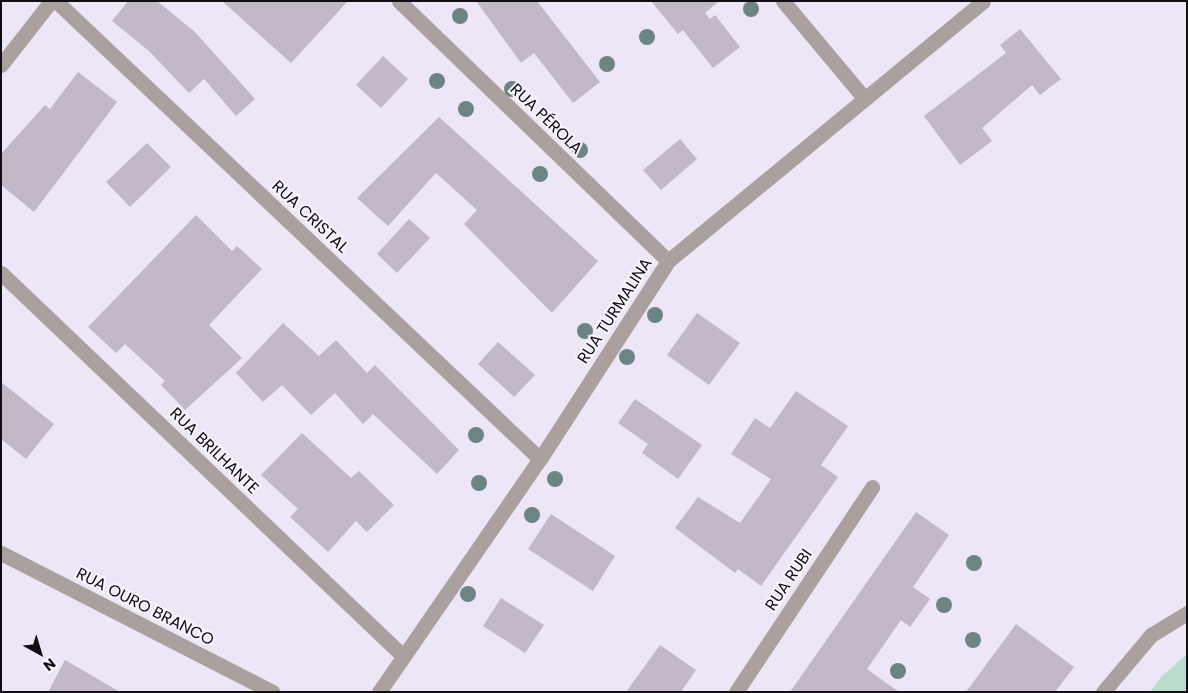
<!DOCTYPE html>
<html>
<head>
<meta charset="utf-8">
<style>
  body { margin:0 }
  #map { position:relative; width:1188px; height:693px; overflow:hidden; background:#ede6f6; font-family:Poppins,sans-serif }
  div>[style] { position:absolute }
  [style*='--x'] { left:calc(var(--x)*1px); top:calc(var(--y)*1px); width:calc(var(--w)*1px); rotate:calc(var(--a)*1deg) }
  .green>* { inset:0; background:#badccb }
  .building>* { inset:0; background:#c2b8c7 }
  .minor>* { height:15px; margin:-7.5px; padding:0 7.5px; transform-origin:7.5px; border-radius:7.5px; background:#aaa19f }
  .trees>* { width:16px; height:16px; margin:-8px; border-radius:50%; background:#6c8482 }
  span { translate:-50% -50%; white-space:nowrap; text-align:center; line-height:1.15; -webkit-text-stroke:4px #f9f5ff; paint-order:stroke }
  .street-label { font-size:16px; color:#100e13 }
  .frame { position:absolute; inset:0; border:2px solid #100e13; pointer-events:none }
  .north { position:absolute; left:15px; top:628px; width:50px; height:50px; -webkit-text-stroke:4px #f9f5ff; paint-order:stroke; rotate:141deg; font-size:14px; font-weight:700; line-height:20px; text-align:center; color:#100e13 }
  .north::after { content:''; display:block; margin:auto; width:18px; height:22px; background:#100e13; clip-path:polygon(50% 0,100% 100%,50% 72%,0 100%) }
</style>
</head>
<body>
<div id="map">
  <div class="green">
    <i style="clip-path:polygon(1187px 654px,1187px 692px,1150px 692px,1162px 676px)"></i>
  </div>
  <div class="building">
    <i style="clip-path:polygon(128px 1px,157px 1px,195px 32px,255px 99px,236px 116px,204px 79px,189px 93px,149px 51px,112px 21px)"></i>
    <i style="clip-path:polygon(222px 1px,348px 1px,291px 63px)"></i>
    <i style="clip-path:polygon(476px 1px,537px 1px,600px 82px,573px 103px,534px 53px,521px 63px)"></i>
    <i style="clip-path:polygon(651px 1px,719px 1px,705px 13px,710px 19px,715px 15px,740px 47px,713px 68px,683px 30px,678px 34px)"></i>
    <i style="clip-path:polygon(1020px 29px,1061px 79px,1040px 95px,1032px 85px,982px 128px,992px 141px,960px 165px,924px 116px,1006px 53px,1000px 45px)"></i>
    <i style="clip-path:polygon(383px 56px,408px 79px,381px 108px,356px 85px)"></i>
    <i style="clip-path:polygon(78px 72px,117px 102px,34px 212px,1px 185px,1px 154px,45px 105px,50px 109px)"></i>
    <i style="clip-path:polygon(439px 117px,598px 261px,552px 313px,464px 224px,477px 210px,436px 173px,388px 226px,357px 198px)"></i>
    <i style="clip-path:polygon(680px 139px,697px 159px,661px 190px,643px 170px)"></i>
    <i style="clip-path:polygon(147px 143px,171px 167px,130px 207px,106px 182px)"></i>
    <i style="clip-path:polygon(196px 215px,232px 251px,237px 246px,262px 269px,209px 325px,242px 358px,185px 410px,161px 385px,165px 381px,125px 344px,116px 353px,88px 327px)"></i>
    <i style="clip-path:polygon(409px 219px,430px 238px,397px 273px,377px 254px)"></i>
    <i style="clip-path:polygon(697px 313px,740px 343px,709px 385px,667px 355px)"></i>
    <i style="clip-path:polygon(283px 323px,319px 356px,336px 340px,367px 373px,375px 365px,459px 450px,437px 474px,373px 414px,363px 424px,335px 393px,311px 415px,282px 385px,263px 402px,236px 373px)"></i>
    <i style="clip-path:polygon(498px 342px,535px 375px,514px 397px,478px 364px)"></i>
    <i style="clip-path:polygon(1px 382px,54px 424px,26px 459px,1px 439px)"></i>
    <i style="clip-path:polygon(796px 391px,848px 426px,821px 465px,838px 477px,761px 586px,738px 569px,735px 573px,675px 528px,698px 497px,740px 523px,771px 479px,731px 454px,755px 418px,770px 428px)"></i>
    <i style="clip-path:polygon(635px 399px,702px 445px,678px 479px,642px 453px,648px 444px,618px 423px)"></i>
    <i style="clip-path:polygon(302px 433px,351px 478px,359px 471px,394px 505px,367px 532px,356px 521px,328px 552px,290px 517px,298px 509px,261px 475px)"></i>
    <i style="clip-path:polygon(916px 512px,949px 535px,913px 587px,930px 599px,910px 627px,901px 620px,867px 669px,899px 692px,790px 692px)"></i>
    <i style="clip-path:polygon(551px 514px,615px 556px,593px 591px,528px 549px)"></i>
    <i style="clip-path:polygon(501px 598px,544px 625px,525px 653px,483px 626px)"></i>
    <i style="clip-path:polygon(1016px 624px,1074px 667px,1055px 692px,966px 692px)"></i>
    <i style="clip-path:polygon(660px 645px,696px 670px,681px 692px,626px 692px)"></i>
    <i style="clip-path:polygon(65px 660px,120px 692px,48px 692px)"></i>
  </div>
  <div class="minor">
    <i style="--x:56;--y:1;--w:666;--a:43.42"></i>
    <i style="--x:399;--y:1;--w:374;--a:44"></i>
    <i style="--x:783;--y:1;--w:126;--a:50.1"></i>
    <i style="--x:1;--y:65;--w:81;--a:-52"></i>
    <i style="--x:1;--y:273;--w:554;--a:43.61"></i>
    <i style="--x:1;--y:553;--w:305;--a:27.1"></i>
    <i style="--x:379;--y:692;--w:283;--a:-55.4"></i>
    <i style="--x:540;--y:459;--w:236;--a:-57.1"></i>
    <i style="--x:668;--y:261;--w:408;--a:-39.5"></i>
    <i style="--x:736;--y:692;--w:246;--a:-56.4"></i>
    <i style="--x:1103;--y:692;--w:75;--a:-49.9"></i>
    <i style="--x:1151;--y:635;--w:42;--a:-31.4"></i>
  </div>
  <div class="trees">
    <i style="left:751px;top:9px"></i>
    <i style="left:460px;top:16px"></i>
    <i style="left:647px;top:37px"></i>
    <i style="left:607px;top:64px"></i>
    <i style="left:437px;top:81px"></i>
    <i style="left:512px;top:89px"></i>
    <i style="left:466px;top:109px"></i>
    <i style="left:580px;top:150px"></i>
    <i style="left:540px;top:174px"></i>
    <i style="left:655px;top:315px"></i>
    <i style="left:585px;top:331px"></i>
    <i style="left:627px;top:357px"></i>
    <i style="left:476px;top:435px"></i>
    <i style="left:555px;top:479px"></i>
    <i style="left:479px;top:483px"></i>
    <i style="left:532px;top:515px"></i>
    <i style="left:974px;top:563px"></i>
    <i style="left:468px;top:594px"></i>
    <i style="left:944px;top:605px"></i>
    <i style="left:973px;top:640px"></i>
    <i style="left:898px;top:671px"></i>
  </div>
  <div class="street-label">
    <span style="left:546px;top:119px;rotate:44deg">RUA PÉROLA</span>
    <span style="left:310px;top:217px;rotate:43deg">RUA CRISTAL</span>
    <span style="left:615px;top:311px;rotate:-57deg">RUA TURMALINA</span>
    <span style="left:214px;top:451px;rotate:44deg">RUA BRILHANTE</span>
    <span style="left:789px;top:580px;rotate:-56deg">RUA RUBI</span>
    <span style="left:145px;top:607px;rotate:27deg">RUA OURO BRANCO</span>
  </div>
  <div class="frame"></div>
  <div class="north">N</div>
</div>
</body>
</html>
